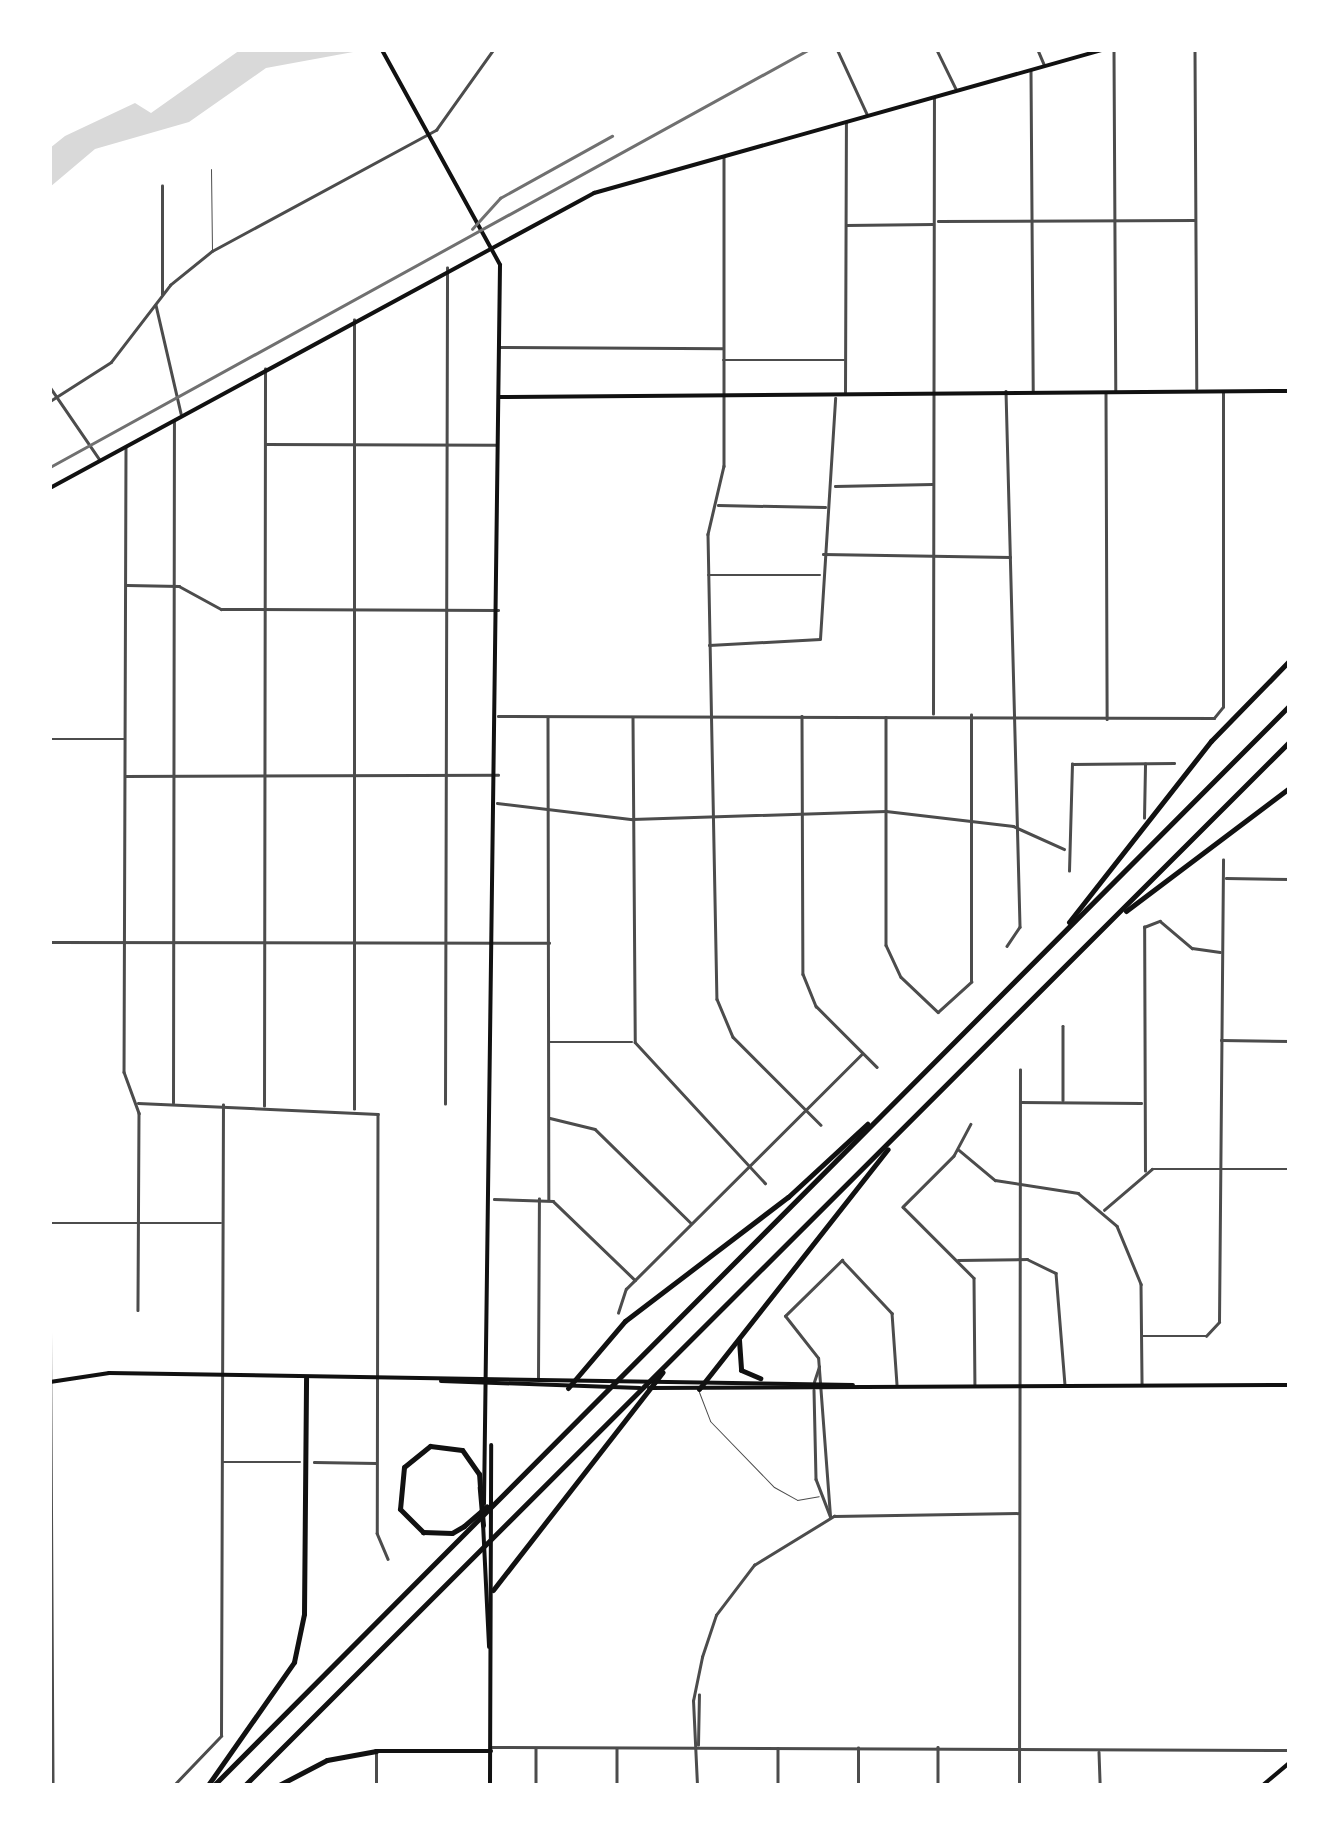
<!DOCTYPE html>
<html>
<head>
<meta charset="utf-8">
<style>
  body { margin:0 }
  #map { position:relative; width:1339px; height:1835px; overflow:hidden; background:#fff; font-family:"Times New Roman",serif }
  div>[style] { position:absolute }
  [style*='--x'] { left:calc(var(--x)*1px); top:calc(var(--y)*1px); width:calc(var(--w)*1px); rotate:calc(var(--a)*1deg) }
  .water>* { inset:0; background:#d9d9d9 }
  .service>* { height:1px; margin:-0.5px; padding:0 0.5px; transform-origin:0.5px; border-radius:0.5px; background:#4c4c4c }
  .minor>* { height:2.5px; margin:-1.25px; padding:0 1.25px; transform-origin:1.25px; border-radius:1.25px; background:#4c4c4c }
  .secondary>* { height:4px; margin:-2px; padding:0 2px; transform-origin:2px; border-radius:2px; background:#111 }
  .motorway>* { height:5px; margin:-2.5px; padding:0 2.5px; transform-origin:2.5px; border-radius:2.5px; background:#111 }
  .rail>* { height:2.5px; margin:-1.25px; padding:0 1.25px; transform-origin:1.25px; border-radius:1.25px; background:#707070 }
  span { translate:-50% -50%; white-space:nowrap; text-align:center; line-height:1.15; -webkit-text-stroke:9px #fff; paint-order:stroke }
  .frame { position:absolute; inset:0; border:52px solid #fff; pointer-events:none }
</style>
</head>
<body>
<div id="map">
  <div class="water">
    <i style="clip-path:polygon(240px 50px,364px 50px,266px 68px,189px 122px,95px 149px,50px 187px,50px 148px,65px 136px,135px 103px,151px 113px)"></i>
  </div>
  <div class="service">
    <i style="--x:211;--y:169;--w:82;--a:89.3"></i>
    <i style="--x:699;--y:1392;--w:31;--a:69"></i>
    <i style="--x:710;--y:1421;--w:92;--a:45.9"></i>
    <i style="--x:774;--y:1487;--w:26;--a:29"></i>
    <i style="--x:797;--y:1500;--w:22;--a:-10"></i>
  </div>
  <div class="minor">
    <i style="--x:937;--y:50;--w:43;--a:64"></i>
    <i style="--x:1038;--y:50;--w:15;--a:67"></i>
    <i style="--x:1114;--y:50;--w:342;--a:89.7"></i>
    <i style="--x:1195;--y:50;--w:338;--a:89.7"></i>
    <i style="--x:838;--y:51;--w:69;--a:65.3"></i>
    <i style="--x:1031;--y:71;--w:320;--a:89.6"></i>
    <i style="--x:724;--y:157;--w:309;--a:90"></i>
    <i style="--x:724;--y:466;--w:70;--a:103.2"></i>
    <i style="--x:708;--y:534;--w:465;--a:88.9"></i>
    <i style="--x:717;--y:999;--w:41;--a:67.2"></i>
    <i style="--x:733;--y:1037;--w:124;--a:45"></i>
    <i style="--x:938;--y:221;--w:257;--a:-0.2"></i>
    <i style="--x:846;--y:225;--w:87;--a:-0.7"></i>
    <i style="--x:162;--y:294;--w:108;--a:-90"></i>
    <i style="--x:156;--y:305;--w:111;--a:77"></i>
    <i style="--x:500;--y:347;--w:222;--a:0.3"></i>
    <i style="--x:723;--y:360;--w:121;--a:0"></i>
    <i style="--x:50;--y:387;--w:88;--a:55.6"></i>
    <i style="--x:1006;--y:391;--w:536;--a:88.5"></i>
    <i style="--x:1020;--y:927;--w:23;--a:124"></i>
    <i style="--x:845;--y:392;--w:269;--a:-89.8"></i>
    <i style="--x:1106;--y:393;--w:326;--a:89.8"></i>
    <i style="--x:50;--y:401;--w:72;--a:-32.6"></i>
    <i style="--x:111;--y:362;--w:97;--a:-52.5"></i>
    <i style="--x:170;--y:285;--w:54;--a:-39"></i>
    <i style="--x:212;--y:251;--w:255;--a:-28.4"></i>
    <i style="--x:436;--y:130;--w:98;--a:-54.5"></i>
    <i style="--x:265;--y:444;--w:232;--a:0.2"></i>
    <i style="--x:126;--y:447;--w:625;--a:90.18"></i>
    <i style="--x:124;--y:1072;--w:44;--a:69.9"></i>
    <i style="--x:139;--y:1113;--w:197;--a:90.3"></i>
    <i style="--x:835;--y:486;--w:97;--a:-1.2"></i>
    <i style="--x:718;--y:505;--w:107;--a:1.1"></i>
    <i style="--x:823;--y:554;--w:187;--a:0.9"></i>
    <i style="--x:708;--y:575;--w:112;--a:0"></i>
    <i style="--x:127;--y:585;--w:52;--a:1.1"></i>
    <i style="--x:179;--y:586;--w:48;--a:28.7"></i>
    <i style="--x:221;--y:609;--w:277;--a:0.2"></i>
    <i style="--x:709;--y:645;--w:111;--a:-3.1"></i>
    <i style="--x:820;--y:639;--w:241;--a:-86.4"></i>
    <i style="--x:933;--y:714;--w:616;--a:-89.91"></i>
    <i style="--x:498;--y:716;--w:716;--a:0.16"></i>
    <i style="--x:1214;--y:718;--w:14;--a:-51"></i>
    <i style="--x:1223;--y:707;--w:315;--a:-90"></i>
    <i style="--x:802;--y:716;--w:258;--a:89.8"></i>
    <i style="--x:803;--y:974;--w:35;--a:68"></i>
    <i style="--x:816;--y:1006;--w:86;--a:45"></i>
    <i style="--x:548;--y:717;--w:483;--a:89.9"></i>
    <i style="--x:633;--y:717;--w:325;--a:89.6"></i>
    <i style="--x:635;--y:1042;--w:192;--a:47.3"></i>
    <i style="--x:886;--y:717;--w:228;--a:90"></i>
    <i style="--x:886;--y:945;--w:35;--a:65"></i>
    <i style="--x:901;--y:977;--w:51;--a:43.4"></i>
    <i style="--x:938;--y:1012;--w:45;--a:-42.3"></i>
    <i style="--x:971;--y:982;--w:267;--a:-90"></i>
    <i style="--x:50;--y:739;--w:74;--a:0"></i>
    <i style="--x:125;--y:776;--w:373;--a:-0.2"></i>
    <i style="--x:497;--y:803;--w:136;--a:6.8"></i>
    <i style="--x:632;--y:819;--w:254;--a:-1.8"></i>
    <i style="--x:886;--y:811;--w:128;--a:6.7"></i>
    <i style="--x:1013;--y:826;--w:56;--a:24.3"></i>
    <i style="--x:1144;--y:818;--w:54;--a:-88.9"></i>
    <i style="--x:1069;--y:871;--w:107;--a:-88.4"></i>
    <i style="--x:1072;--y:764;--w:102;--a:-0.6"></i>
    <i style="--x:1226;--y:878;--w:63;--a:0.9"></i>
    <i style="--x:50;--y:942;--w:499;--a:0.1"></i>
    <i style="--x:1063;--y:1026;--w:74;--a:90"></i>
    <i style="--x:1221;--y:1040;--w:68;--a:0.8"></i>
    <i style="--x:550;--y:1042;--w:82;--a:0"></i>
    <i style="--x:1020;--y:1102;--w:121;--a:0.5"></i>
    <i style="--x:138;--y:1103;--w:240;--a:2.6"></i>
    <i style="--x:378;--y:1114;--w:419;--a:90.1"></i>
    <i style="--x:377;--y:1533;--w:28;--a:67"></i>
    <i style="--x:173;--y:1103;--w:682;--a:-89.92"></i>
    <i style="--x:445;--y:1104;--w:836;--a:-89.86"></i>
    <i style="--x:264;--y:1106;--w:737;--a:-89.92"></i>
    <i style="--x:354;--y:1109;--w:789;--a:-90"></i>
    <i style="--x:550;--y:1118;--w:46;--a:13.7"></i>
    <i style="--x:595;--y:1129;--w:134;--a:44.4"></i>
    <i style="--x:971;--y:1124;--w:36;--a:118"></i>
    <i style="--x:954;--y:1156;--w:72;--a:135"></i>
    <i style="--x:903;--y:1207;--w:100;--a:45"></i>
    <i style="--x:974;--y:1278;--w:106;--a:89.5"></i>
    <i style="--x:959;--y:1150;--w:47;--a:39.8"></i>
    <i style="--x:995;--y:1180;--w:84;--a:8.9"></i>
    <i style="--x:1078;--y:1193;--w:51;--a:40.2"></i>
    <i style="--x:1117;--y:1226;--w:63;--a:67.5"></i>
    <i style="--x:1141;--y:1284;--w:101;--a:89.4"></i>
    <i style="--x:1145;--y:1171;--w:244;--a:-90.2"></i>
    <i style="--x:1144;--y:927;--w:17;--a:-21"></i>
    <i style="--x:1160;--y:921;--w:42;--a:40.2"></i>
    <i style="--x:1192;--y:948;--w:28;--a:8"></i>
    <i style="--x:494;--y:1199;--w:59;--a:1.9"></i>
    <i style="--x:553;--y:1201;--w:114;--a:43.9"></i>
    <i style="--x:1104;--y:1210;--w:63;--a:-40.5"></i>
    <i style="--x:1152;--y:1169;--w:137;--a:0"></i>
    <i style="--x:50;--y:1223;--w:171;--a:0"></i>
    <i style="--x:50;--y:1242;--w:543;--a:89.68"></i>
    <i style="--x:958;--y:1260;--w:69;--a:-0.8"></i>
    <i style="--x:1027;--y:1259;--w:32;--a:26"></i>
    <i style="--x:1056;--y:1273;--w:113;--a:85.4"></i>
    <i style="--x:618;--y:1313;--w:25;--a:-72"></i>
    <i style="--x:626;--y:1289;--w:333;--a:-44.9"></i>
    <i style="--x:1142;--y:1336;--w:64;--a:0"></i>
    <i style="--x:1206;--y:1336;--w:19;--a:-47"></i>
    <i style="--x:1219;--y:1322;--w:462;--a:-89.5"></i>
    <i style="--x:538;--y:1378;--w:179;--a:-89.7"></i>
    <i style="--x:814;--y:1382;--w:16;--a:-72"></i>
    <i style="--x:814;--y:1390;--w:89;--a:88.7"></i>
    <i style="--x:816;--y:1479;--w:40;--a:69"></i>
    <i style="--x:830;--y:1516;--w:158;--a:-94.3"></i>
    <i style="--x:818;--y:1358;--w:53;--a:-128.2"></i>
    <i style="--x:785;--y:1316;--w:80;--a:-44.5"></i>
    <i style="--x:842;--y:1260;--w:73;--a:46.7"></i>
    <i style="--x:892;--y:1313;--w:71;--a:86"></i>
    <i style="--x:222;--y:1462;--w:78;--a:0"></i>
    <i style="--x:314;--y:1462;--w:62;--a:0.9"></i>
    <i style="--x:698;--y:1745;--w:50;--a:-88.9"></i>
    <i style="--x:491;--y:1747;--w:798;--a:0.22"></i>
    <i style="--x:938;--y:1747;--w:38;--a:90"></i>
    <i style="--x:536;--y:1748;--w:37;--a:90"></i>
    <i style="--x:617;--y:1748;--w:37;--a:90"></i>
    <i style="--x:778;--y:1748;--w:37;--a:90"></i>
    <i style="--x:1099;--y:1752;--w:33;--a:88"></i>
    <i style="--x:174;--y:1785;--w:68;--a:-46.2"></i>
    <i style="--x:221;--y:1736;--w:631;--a:-89.82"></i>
    <i style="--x:376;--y:1785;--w:32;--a:-90"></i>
    <i style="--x:697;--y:1785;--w:84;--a:-92.7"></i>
    <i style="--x:693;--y:1701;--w:45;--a:-78.4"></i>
    <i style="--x:702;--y:1657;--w:44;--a:-71.6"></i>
    <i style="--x:716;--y:1615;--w:63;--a:-52.8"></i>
    <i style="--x:754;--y:1565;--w:94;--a:-31.5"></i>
    <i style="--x:834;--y:1516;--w:185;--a:-0.9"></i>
    <i style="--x:858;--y:1785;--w:37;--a:-90"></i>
    <i style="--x:1019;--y:1785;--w:715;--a:-89.92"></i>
  </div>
  <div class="secondary">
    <i style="--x:382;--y:50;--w:245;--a:61.2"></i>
    <i style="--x:500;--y:265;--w:1239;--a:90.74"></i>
    <i style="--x:499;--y:397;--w:790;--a:-0.44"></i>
    <i style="--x:50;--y:488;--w:619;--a:-28.47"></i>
    <i style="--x:594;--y:193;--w:528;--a:-15.72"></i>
    <i style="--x:441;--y:1381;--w:199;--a:2"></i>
    <i style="--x:50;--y:1382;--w:60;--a:-8.7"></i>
    <i style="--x:109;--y:1373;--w:744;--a:0.92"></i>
    <i style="--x:649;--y:1388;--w:640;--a:-0.27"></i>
    <i style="--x:483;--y:1523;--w:124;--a:87.2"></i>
    <i style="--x:376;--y:1751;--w:115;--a:0"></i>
    <i style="--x:490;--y:1785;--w:340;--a:-89.8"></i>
    <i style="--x:1263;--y:1785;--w:34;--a:-40"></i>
  </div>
  <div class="motorway">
    <i style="--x:1126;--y:911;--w:204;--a:-37"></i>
    <i style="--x:1069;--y:922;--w:230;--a:-51.9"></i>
    <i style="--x:1211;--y:741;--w:112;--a:-45.7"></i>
    <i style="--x:739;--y:1340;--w:30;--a:86"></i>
    <i style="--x:741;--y:1370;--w:21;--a:23"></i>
    <i style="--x:568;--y:1388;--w:88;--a:-49.6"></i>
    <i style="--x:625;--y:1321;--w:205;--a:-37.3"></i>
    <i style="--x:788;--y:1197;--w:108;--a:-42.7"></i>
    <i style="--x:699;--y:1389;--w:305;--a:-51.8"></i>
    <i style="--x:483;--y:1525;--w:38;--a:-95"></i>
    <i style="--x:480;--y:1487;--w:13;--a:-94"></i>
    <i style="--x:479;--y:1474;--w:29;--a:-125"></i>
    <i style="--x:462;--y:1450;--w:32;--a:-173"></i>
    <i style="--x:430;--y:1446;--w:33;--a:141"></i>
    <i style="--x:404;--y:1467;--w:42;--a:95.4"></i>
    <i style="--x:400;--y:1509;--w:33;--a:45"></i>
    <i style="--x:423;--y:1532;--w:29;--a:2"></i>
    <i style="--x:452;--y:1533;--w:14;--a:-30"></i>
    <i style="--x:464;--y:1526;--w:30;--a:-41"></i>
    <i style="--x:493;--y:1590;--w:276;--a:-52.1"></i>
    <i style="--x:208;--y:1785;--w:150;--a:-55"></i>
    <i style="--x:294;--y:1662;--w:49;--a:-78.2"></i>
    <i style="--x:304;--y:1614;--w:236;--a:-89.5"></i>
    <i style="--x:214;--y:1785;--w:1523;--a:-45.11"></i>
    <i style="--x:245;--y:1785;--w:1476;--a:-44.97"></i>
    <i style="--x:279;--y:1785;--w:54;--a:-27.5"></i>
    <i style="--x:327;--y:1760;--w:50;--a:-10.4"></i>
  </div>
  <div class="rail">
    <i style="--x:472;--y:229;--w:42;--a:-47.9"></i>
    <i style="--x:500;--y:198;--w:128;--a:-29"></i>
    <i style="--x:50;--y:467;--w:865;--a:-28.82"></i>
  </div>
  <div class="frame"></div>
</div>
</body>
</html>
